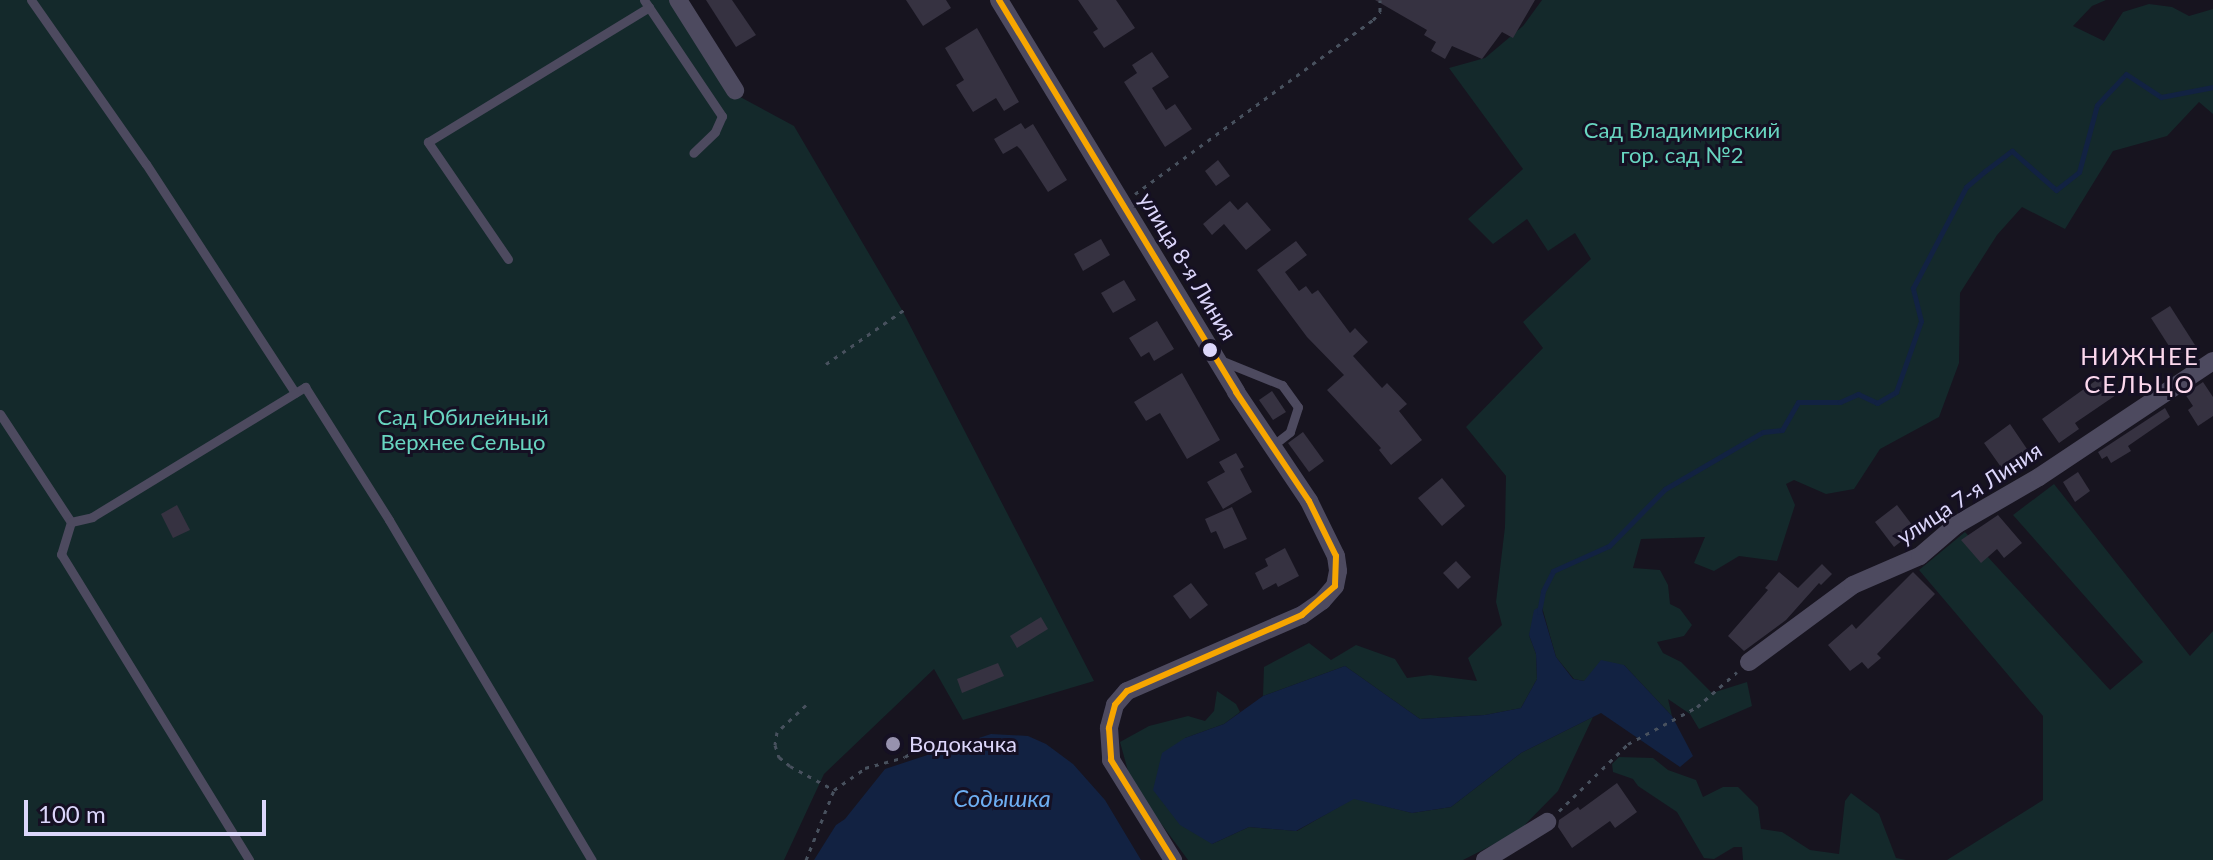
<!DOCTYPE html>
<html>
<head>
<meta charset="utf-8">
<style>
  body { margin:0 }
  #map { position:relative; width:2213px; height:860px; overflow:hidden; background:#17141f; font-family:Lato,sans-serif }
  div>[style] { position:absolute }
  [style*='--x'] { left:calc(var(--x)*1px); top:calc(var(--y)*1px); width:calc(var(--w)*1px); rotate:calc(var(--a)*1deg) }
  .green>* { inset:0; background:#14292b }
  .water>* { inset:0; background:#122242 }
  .stream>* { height:5px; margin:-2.5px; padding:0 2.5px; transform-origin:2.5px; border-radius:2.5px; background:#122242 }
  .building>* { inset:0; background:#363241 }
  .path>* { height:3px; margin-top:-1.5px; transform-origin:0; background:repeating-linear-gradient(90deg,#48515e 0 4px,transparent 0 10px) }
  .lane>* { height:9px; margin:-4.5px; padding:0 4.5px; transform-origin:4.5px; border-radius:4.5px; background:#4d4a5f }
  .street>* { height:18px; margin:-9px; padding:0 9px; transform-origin:9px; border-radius:9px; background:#4d4a5f }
  .bus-1>* { height:6px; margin:-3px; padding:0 3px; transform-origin:3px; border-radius:3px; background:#f7a600 }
  .dots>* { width:22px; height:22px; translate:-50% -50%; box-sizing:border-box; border:4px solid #151023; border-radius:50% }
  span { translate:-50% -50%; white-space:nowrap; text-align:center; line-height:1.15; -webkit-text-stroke:6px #151023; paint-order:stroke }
  .park-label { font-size:22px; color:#68d5c0 }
  .street-label { font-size:22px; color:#dcd6fb }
  .poi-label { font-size:22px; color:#dcd6fb }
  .left { translate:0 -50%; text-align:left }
  .neighbourhood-label { font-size:24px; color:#fcd8ed; letter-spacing:2px }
  .water-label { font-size:24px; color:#6daef2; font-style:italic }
  .scale { position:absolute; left:24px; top:800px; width:242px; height:36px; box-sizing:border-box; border:4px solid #dcd6fb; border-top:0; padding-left:10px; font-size:24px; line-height:28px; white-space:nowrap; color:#dcd6fb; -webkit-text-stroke:6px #151023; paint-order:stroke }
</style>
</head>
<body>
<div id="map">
  <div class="green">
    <i style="clip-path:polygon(0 0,673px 0,731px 92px,794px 126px,902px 310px,1094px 681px,963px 720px,934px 669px,824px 774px,784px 860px,0 860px)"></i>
    <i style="clip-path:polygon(1542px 0,2106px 0,2092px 6px,2073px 26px,2104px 41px,2123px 12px,2149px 4px,2172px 7px,2189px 16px,2213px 9px,2213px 114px,2199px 102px,2167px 136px,2113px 151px,2065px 229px,2022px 207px,1997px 235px,1960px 293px,1959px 363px,1939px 417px,1880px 449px,1854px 489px,1826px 494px,1794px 480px,1786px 484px,1795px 505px,1777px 561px,1739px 556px,1714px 571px,1694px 563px,1705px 537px,1641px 539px,1633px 568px,1660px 570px,1668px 585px,1670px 604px,1680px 609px,1692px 625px,1684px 636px,1657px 642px,1663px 653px,1681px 662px,1712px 693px,1747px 682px,1752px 706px,1699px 729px,1690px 714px,1668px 699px,1672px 716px,1624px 665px,1584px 681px,1574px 679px,1556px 657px,1542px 607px,1529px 635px,1536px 654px,1537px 679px,1521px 708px,1485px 715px,1420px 719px,1345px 666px,1263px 696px,1264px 667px,1309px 643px,1331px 660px,1356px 645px,1395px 659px,1407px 678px,1430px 675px,1477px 681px,1468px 658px,1502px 625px,1496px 602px,1505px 527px,1506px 476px,1466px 427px,1543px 348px,1523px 322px,1591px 259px,1575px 233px,1548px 251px,1527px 219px,1493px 244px,1468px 219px,1523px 169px,1449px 68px,1485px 58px,1523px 26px)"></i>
    <i style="clip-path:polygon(2054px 484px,2190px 656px,2213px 631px,2213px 860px,1947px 860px,2043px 800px,2043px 716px,1919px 570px,1965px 532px,2110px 690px,2143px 662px,2013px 515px)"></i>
    <i style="clip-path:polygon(1217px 691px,1236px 704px,1240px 712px,1224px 724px,1185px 738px,1212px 844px,1249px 827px,1297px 831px,1354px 798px,1412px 813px,1451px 807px,1521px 753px,1593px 717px,1558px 791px,1518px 832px,1463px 860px,1188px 860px,1148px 806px,1128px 771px,1120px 742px,1149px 726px,1188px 716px,1205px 721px,1214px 711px)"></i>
    <i style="clip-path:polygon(1619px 757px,1653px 758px,1668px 770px,1696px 780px,1703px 797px,1723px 787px,1738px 787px,1758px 807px,1761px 829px,1782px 832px,1810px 850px,1839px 854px,1845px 801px,1851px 793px,1879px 814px,1896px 858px,1906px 860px,1743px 860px,1742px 847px,1734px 847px,1714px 859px,1704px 858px,1677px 812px,1638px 786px,1633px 779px,1613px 772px,1612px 764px)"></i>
  </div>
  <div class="water">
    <i style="clip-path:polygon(1541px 606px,1556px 657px,1573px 679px,1584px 681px,1601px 660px,1624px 665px,1672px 716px,1693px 756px,1680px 767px,1601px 713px,1521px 753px,1451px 807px,1412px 813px,1354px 799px,1296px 831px,1249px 827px,1212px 844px,1180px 825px,1153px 790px,1162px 753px,1185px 738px,1224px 724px,1263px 696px,1345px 666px,1420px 719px,1485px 715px,1521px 708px,1537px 679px,1536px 654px,1529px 635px,1534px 610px)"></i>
    <i style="clip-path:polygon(991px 734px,1028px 736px,1046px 744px,1073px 764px,1105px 800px,1141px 860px,814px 860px,836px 825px,845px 819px,885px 769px)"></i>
  </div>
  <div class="stream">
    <i style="--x:1539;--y:612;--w:21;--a:-79"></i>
    <i style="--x:1543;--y:591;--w:22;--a:-63"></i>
    <i style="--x:1553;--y:571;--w:61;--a:-24.1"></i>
    <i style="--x:1609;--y:546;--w:80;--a:-45.5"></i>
    <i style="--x:1665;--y:489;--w:113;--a:-30.2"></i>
    <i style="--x:1763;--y:432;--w:19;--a:-6"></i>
    <i style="--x:1782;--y:430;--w:32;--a:-60"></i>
    <i style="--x:1798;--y:402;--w:42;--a:0"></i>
    <i style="--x:1840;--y:402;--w:20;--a:-24"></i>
    <i style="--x:1858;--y:394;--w:21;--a:25"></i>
    <i style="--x:1877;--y:403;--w:22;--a:-30"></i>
    <i style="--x:1896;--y:392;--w:75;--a:-70.6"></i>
    <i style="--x:1921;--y:321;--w:34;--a:-104"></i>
    <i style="--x:1913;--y:288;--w:114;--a:-62.3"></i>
    <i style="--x:1966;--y:187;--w:25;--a:-40"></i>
    <i style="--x:1985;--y:171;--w:34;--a:-37"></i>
    <i style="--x:2012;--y:151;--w:59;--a:41.6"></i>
    <i style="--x:2056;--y:190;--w:29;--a:-38"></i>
    <i style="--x:2079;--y:172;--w:69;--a:-75"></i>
    <i style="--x:2097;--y:105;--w:42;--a:-46.9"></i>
    <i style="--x:2126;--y:74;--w:42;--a:33.3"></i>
    <i style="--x:2161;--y:97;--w:53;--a:-10.9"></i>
  </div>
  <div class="building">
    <i style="clip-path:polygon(706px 0,732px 0,756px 35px,736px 47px)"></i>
    <i style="clip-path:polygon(906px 0,946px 0,951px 8px,923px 26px)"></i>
    <i style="clip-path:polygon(1078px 0,1116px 0,1135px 28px,1104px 48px,1093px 32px,1098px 29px)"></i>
    <i style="clip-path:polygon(1375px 0,1535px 0,1513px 38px,1502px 32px,1482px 59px,1452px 46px,1445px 59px,1431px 51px,1436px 42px,1424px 35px,1427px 30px)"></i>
    <i style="clip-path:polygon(977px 28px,1019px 102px,1004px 111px,996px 98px,973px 112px,956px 85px,964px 80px,945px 48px)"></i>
    <i style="clip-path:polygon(1152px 52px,1169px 77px,1152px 88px,1166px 110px,1175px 104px,1192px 129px,1165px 147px,1124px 82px,1137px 73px,1132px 65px)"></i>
    <i style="clip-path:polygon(1021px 123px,1025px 129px,1033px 124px,1067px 180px,1048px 192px,1021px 150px,1017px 146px,1003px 154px,994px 139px)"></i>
    <i style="clip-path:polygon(1218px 160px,1230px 176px,1216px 186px,1205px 171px)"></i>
    <i style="clip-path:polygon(1230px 201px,1238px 210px,1247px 202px,1271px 230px,1246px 250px,1224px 224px,1212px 235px,1203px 224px)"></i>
    <i style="clip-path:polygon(1101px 239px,1110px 255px,1083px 271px,1074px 254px)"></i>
    <i style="clip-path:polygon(1296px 241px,1307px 255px,1285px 272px,1299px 291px,1306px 286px,1312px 294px,1318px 290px,1350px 333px,1355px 328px,1368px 342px,1353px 356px,1382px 388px,1387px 383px,1407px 404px,1399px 411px,1422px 440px,1391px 465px,1379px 450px,1381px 448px,1327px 390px,1344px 375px,1307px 337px,1257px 270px)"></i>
    <i style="clip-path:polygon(1124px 280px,1136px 300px,1113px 313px,1101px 293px)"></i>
    <i style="clip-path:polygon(2170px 306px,2195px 345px,2176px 357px,2151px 318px)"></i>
    <i style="clip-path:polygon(1157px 321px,1174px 349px,1154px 361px,1149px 352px,1141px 357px,1129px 338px)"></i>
    <i style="clip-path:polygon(1182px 373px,1220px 440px,1187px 459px,1160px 413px,1146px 421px,1134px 402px)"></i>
    <i style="clip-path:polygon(2105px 374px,2119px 393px,2075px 423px,2079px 429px,2059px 443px,2042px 419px)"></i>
    <i style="clip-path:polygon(2203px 382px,2213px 397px,2213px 416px,2198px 426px,2188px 410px,2193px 406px,2185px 394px)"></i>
    <i style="clip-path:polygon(1272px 391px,1286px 412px,1273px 420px,1259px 400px)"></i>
    <i style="clip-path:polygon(2165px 408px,2170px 417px,2128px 446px,2131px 451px,2111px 463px,2107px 456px,2102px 459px,2098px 452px)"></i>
    <i style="clip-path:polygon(2010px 424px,2027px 449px,2020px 455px,2026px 464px,2008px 477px,1984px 443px)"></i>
    <i style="clip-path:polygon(1303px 432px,1324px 461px,1309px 472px,1288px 443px)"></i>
    <i style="clip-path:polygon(1236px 453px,1244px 467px,1240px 469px,1252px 492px,1223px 509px,1207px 482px,1225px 472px,1219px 462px)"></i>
    <i style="clip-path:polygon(2078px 472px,2090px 491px,2075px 502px,2063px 482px)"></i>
    <i style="clip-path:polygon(1442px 478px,1465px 506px,1442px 526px,1418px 498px)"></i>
    <i style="clip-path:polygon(177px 505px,190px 530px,173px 538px,161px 514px)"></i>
    <i style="clip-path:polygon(1897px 505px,1916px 530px,1894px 547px,1875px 522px)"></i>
    <i style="clip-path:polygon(1232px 507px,1247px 539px,1224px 549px,1216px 531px,1211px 533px,1205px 519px)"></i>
    <i style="clip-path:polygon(1998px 515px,2022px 543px,2004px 558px,1997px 549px,1981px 563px,1961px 540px)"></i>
    <i style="clip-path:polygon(1285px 548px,1299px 576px,1278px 587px,1276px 583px,1263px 590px,1255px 573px,1268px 566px,1265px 559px)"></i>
    <i style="clip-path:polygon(1456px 561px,1471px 577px,1458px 589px,1443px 573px)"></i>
    <i style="clip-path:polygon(1822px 564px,1832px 574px,1821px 585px,1819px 583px,1786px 620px,1744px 651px,1728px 636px,1768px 590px,1765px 588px,1779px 572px,1798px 588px)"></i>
    <i style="clip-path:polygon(1913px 572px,1935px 594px,1877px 654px,1881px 658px,1868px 669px,1862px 662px,1850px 671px,1828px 645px,1852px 624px,1856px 629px)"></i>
    <i style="clip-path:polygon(1191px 583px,1208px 605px,1190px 619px,1173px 596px)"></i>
    <i style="clip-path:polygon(1041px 617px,1048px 629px,1017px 648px,1010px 636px)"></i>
    <i style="clip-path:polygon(998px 663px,1004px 676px,962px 693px,957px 679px)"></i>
    <i style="clip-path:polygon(1617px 783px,1637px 812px,1615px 828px,1610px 821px,1572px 848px,1558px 827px,1559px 820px,1578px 807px,1580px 810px)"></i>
  </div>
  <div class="path">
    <i style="--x:1135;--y:194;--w:295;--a:-36.2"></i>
    <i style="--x:1373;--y:20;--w:11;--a:-49"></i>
    <i style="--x:1380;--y:12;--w:12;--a:-90"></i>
    <i style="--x:826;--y:364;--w:96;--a:-34.8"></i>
    <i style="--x:806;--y:705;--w:40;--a:137"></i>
    <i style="--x:777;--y:732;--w:13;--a:99"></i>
    <i style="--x:775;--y:745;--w:13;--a:72"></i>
    <i style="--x:779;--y:757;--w:14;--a:39"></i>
    <i style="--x:790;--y:766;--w:50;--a:28.6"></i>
    <i style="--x:1559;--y:811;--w:96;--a:-44.2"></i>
    <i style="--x:1628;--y:744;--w:78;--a:-28.2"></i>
    <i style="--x:1697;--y:707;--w:53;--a:-41.2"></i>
    <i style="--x:806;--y:860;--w:75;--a:-68.2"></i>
    <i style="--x:834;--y:790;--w:38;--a:-35"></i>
    <i style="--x:865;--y:768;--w:41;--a:-15.4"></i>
    <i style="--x:905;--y:757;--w:23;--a:-34"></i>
  </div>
  <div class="lane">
    <i style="--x:31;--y:0;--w:200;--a:55"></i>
    <i style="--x:146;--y:164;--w:273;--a:56.9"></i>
    <i style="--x:644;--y:0;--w:140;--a:56.1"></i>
    <i style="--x:722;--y:116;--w:17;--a:114"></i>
    <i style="--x:715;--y:132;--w:30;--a:136"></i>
    <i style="--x:508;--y:259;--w:142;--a:-124.4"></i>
    <i style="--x:428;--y:142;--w:259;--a:-31.4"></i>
    <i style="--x:1220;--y:360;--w:67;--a:22"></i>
    <i style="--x:1282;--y:385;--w:27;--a:54"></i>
    <i style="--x:1298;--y:407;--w:26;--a:108"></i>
    <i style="--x:1290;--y:432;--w:24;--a:142"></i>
    <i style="--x:0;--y:414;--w:129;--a:56.7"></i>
    <i style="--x:71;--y:522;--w:34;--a:107"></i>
    <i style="--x:61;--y:554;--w:359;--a:58.4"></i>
    <i style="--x:71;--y:522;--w:22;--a:-13"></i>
    <i style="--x:92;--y:517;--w:250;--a:-31.4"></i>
    <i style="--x:305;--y:387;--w:157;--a:57.7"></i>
    <i style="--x:389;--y:520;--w:396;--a:59.2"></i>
  </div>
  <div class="street">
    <i style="--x:678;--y:0;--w:107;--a:57.7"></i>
    <i style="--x:999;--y:0;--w:458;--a:58.8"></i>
    <i style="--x:1236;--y:392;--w:131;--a:56.2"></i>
    <i style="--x:1309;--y:501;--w:61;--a:63.9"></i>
    <i style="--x:1336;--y:556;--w:15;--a:82"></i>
    <i style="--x:1338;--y:571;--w:15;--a:101"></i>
    <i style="--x:1335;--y:586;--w:20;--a:131"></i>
    <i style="--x:1322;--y:601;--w:24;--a:145"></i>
    <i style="--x:1302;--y:615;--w:191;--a:156.5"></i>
    <i style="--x:1127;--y:691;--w:18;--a:131"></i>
    <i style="--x:1115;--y:705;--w:24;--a:105"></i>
    <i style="--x:1109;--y:728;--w:32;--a:86"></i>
    <i style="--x:1111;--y:760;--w:118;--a:58.2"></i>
    <i style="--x:1749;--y:662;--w:129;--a:-36.5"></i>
    <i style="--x:1853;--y:585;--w:73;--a:-23.4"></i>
    <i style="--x:1920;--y:556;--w:48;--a:-40.7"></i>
    <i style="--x:1956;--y:525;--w:96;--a:-30"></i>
    <i style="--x:2039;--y:477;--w:209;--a:-33.7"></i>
    <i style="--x:1485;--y:860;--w:73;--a:-31.5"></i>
  </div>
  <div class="bus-1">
    <i style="--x:999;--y:0;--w:458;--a:58.8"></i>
    <i style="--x:1236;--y:392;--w:131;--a:56.2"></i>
    <i style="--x:1309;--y:501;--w:61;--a:63.9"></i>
    <i style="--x:1336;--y:556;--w:30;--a:92"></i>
    <i style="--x:1335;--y:586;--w:44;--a:138.7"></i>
    <i style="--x:1302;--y:615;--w:191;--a:156.5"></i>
    <i style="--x:1127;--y:691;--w:18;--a:131"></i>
    <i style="--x:1115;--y:705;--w:24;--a:105"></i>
    <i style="--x:1109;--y:728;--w:32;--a:86"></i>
    <i style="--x:1111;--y:760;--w:118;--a:58.2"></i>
  </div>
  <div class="dots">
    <i style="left:1210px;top:350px;background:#dcd6fb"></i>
    <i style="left:893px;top:744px;background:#9792ae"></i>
  </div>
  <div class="park-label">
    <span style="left:1682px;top:142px">Сад Владимирский<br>гор. сад №2</span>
    <span style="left:463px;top:429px">Сад Юбилейный<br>Верхнее Сельцо</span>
  </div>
  <div class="street-label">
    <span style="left:1188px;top:266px;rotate:59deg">улица 8-я Линия</span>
    <span style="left:1969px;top:493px;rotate:-33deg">улица 7-я Линия</span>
  </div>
  <div class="poi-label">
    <span class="left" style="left:909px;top:744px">Водокачка</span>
  </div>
  <div class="neighbourhood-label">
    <span style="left:2140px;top:370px">НИЖНЕЕ<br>СЕЛЬЦО</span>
  </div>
  <div class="water-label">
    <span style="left:1002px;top:798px">Содышка</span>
  </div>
  <div class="scale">100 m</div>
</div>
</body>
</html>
